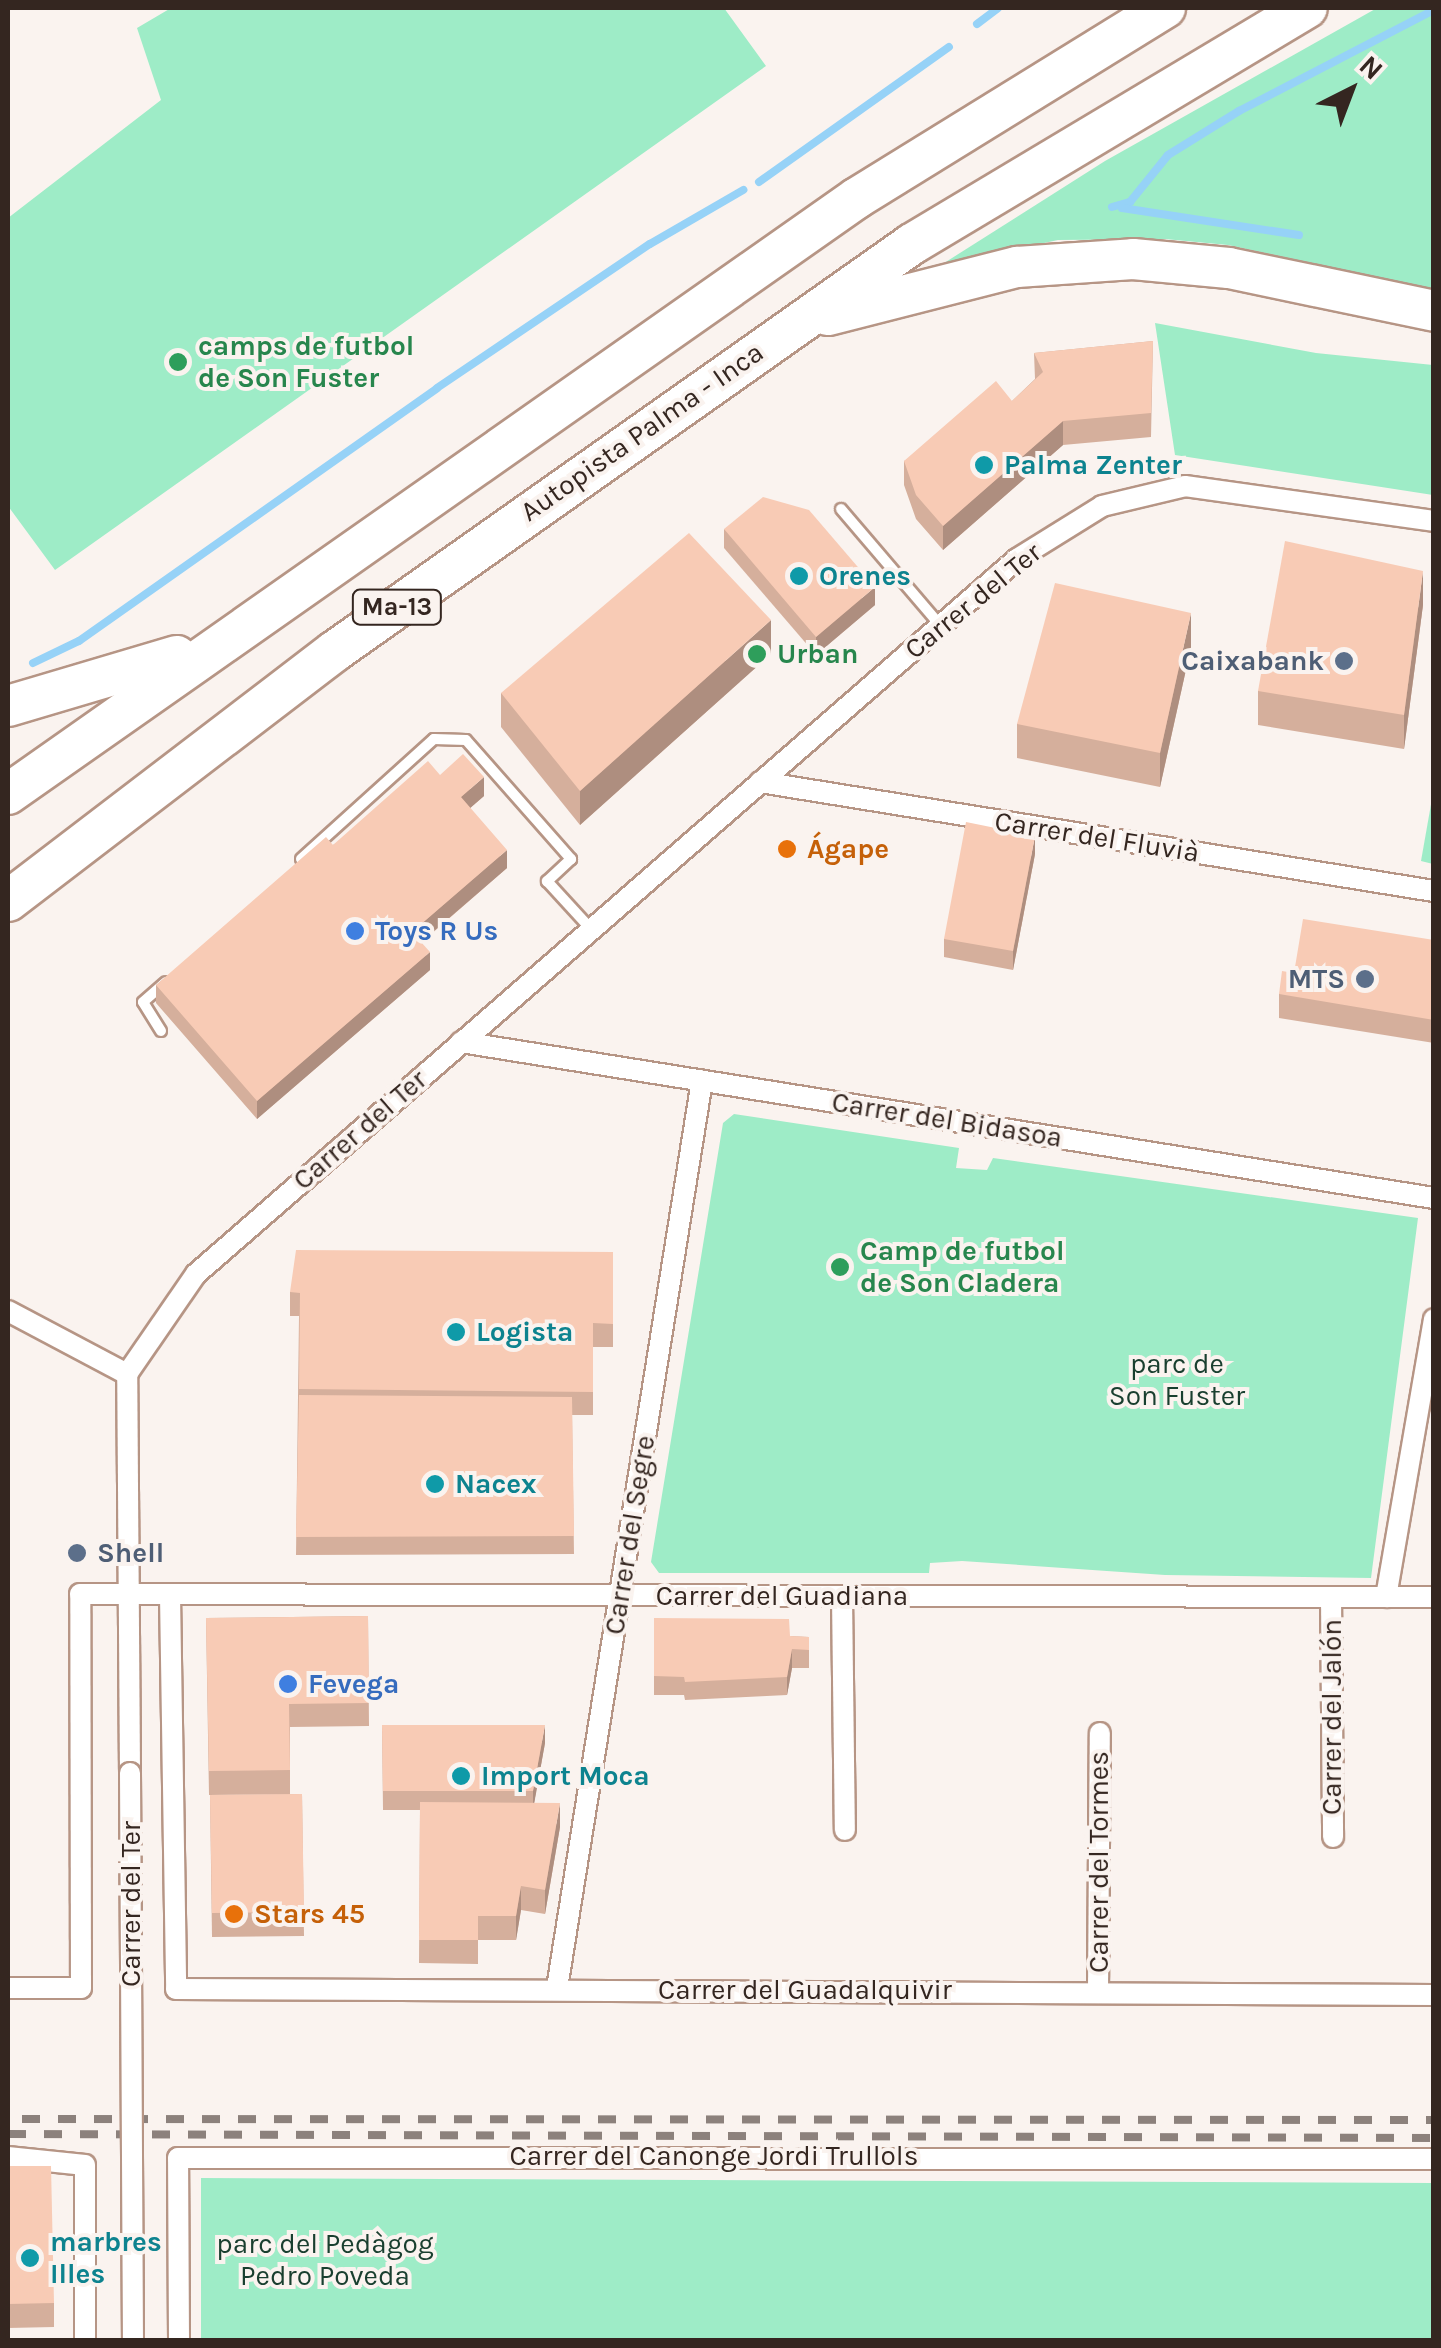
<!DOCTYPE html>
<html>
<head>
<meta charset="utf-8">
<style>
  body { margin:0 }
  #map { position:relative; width:1441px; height:2348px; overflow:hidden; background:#faf3ef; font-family:Karla,sans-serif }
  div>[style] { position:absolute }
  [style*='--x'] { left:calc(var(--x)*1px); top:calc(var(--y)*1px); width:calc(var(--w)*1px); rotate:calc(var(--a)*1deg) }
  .green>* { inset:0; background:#9eecc7 }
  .stream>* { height:8px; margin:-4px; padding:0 4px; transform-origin:4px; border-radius:4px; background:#96d2f7 }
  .roads { filter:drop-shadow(2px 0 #b69585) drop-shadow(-2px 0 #b69585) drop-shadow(0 2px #b69585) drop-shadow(0 -2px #b69585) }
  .service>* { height:10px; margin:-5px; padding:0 5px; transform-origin:5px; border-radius:5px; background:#fff }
  .minor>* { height:20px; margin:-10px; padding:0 10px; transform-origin:10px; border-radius:10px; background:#fff }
  .motorway>* { height:40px; margin:-20px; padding:0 20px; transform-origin:20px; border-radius:20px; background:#fff }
  .rail>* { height:8px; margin-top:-4px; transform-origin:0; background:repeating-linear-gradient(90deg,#8c817c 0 18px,transparent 0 36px) }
  .bridges { filter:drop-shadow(2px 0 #b69585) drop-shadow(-2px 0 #b69585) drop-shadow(0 2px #b69585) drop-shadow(0 -2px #b69585) }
  .minor-bridge>* { height:20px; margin:-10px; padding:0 10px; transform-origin:10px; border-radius:10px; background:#fff }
  .wall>* { inset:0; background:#d5af9c }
  .shaded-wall>* { inset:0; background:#ae8e7f }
  .building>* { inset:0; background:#f8cbb5 }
  .dots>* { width:28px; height:28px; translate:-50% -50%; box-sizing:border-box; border:5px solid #faf3ef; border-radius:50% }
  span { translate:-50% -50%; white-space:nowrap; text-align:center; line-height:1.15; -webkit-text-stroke:8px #faf3ef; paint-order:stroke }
  .shield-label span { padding:2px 8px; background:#faf3ef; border:2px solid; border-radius:8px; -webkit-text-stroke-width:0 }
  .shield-label { font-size:25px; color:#342620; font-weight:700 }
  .leisure-label { font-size:28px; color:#27864d; font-weight:700 }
  .left { translate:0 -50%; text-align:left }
  .street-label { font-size:28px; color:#342620 }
  .culture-label { font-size:28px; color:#0d838f; font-weight:700 }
  .service-label { font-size:28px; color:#4e5e75; font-weight:700 }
  .right { translate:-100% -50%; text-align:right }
  .food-label { font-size:28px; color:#c56008; font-weight:700 }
  .shop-label { font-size:28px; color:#366cbe; font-weight:700 }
  .park-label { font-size:28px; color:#193f2f }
  .frame { position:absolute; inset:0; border:10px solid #342620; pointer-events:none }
  .north { position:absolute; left:1301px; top:40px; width:100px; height:100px; -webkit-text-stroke:8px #faf3ef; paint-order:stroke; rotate:42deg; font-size:28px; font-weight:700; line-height:40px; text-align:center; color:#342620 }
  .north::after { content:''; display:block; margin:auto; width:35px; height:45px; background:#342620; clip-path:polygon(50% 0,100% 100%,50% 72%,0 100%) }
</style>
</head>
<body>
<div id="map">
  <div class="green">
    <i style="clip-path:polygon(171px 8px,724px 8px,766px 66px,55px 570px,8px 506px,8px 218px,161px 100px,137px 28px)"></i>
    <i style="clip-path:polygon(1377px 8px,1433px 8px,1433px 289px,1228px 245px,1165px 239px,1058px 240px,941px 265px,1105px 161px)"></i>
    <i style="clip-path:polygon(1155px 323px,1316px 353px,1433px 365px,1433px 495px,1175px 455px)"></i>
    <i style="clip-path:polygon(1433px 793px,1433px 864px,1421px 861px)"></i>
    <i style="clip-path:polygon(734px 1114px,959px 1148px,956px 1168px,987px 1170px,993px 1158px,1418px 1218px,1371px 1578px,1165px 1575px,962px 1561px,930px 1563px,929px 1573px,659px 1573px,651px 1562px,723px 1123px)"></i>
    <i style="clip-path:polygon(201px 2178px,1433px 2183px,1433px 2340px,201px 2340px)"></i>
  </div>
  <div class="stream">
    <i style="--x:977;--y:24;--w:26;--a:-37"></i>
    <i style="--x:759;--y:182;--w:233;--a:-35.4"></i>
    <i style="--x:1112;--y:207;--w:19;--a:-16"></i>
    <i style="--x:1130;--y:202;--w:60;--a:-51"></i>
    <i style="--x:1168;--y:155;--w:84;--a:-31.8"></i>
    <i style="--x:1239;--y:111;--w:220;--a:-27.4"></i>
    <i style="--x:1122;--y:208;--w:179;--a:8.7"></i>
    <i style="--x:33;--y:663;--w:51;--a:-25.6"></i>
    <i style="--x:79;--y:641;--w:438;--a:-35.2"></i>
    <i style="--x:437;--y:388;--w:257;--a:-34.1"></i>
    <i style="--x:650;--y:244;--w:108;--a:-30.1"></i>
  </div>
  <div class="roads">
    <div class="service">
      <i style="--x:841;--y:509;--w:154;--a:49.5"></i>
      <i style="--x:301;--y:859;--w:179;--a:-42.1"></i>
      <i style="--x:434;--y:739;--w:32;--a:2"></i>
      <i style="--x:466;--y:740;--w:159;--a:48.6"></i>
      <i style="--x:571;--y:859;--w:33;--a:137"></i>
      <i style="--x:547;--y:881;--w:65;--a:47.5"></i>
      <i style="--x:161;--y:1031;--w:34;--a:-122"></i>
      <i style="--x:143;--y:1002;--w:30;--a:-41"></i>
    </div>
    <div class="minor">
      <i style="--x:760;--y:782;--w:683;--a:9.19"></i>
      <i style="--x:461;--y:1042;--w:985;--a:9.11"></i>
      <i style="--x:8;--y:1311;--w:135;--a:27.9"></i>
      <i style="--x:170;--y:1595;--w:394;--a:89.1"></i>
      <i style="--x:176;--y:1989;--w:1258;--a:0.27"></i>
      <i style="--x:842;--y:1596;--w:234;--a:89.3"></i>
      <i style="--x:1331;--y:1597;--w:240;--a:89.5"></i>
      <i style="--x:1386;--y:1597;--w:282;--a:-80.2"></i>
      <i style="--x:130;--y:1773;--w:399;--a:-90.4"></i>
      <i style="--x:127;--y:1374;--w:121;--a:-55.4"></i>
      <i style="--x:196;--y:1274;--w:1089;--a:-41.05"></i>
      <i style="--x:1017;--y:559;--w:100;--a:-31.9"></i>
      <i style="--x:1102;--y:506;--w:85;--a:-13.5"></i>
      <i style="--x:1185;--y:486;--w:251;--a:8"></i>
      <i style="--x:8;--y:1988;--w:73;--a:0"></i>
      <i style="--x:81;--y:1988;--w:394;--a:-90.1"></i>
      <i style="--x:80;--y:1594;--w:1354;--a:0.13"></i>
      <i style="--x:557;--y:1988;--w:919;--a:-80.92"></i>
      <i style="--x:1098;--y:1992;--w:259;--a:-89.6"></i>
      <i style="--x:8;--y:2157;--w:77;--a:5.9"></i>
      <i style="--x:85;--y:2165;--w:175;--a:90"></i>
      <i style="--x:179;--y:2340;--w:182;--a:-90.3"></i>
      <i style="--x:178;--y:2158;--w:1256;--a:0.05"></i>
    </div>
    <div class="motorway">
      <i style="--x:828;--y:315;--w:195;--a:-14.3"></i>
      <i style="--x:1017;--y:267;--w:116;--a:-3.9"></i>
      <i style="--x:1133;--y:259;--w:96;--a:5.4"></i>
      <i style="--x:1229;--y:268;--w:209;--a:11.8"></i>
      <i style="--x:8;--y:706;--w:176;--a:-16.5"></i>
      <i style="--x:8;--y:794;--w:1037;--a:-35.07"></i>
      <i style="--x:857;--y:198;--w:362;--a:-31.7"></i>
      <i style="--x:8;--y:901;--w:412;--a:-37.4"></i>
      <i style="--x:335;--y:651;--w:706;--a:-35.2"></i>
      <i style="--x:912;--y:244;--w:460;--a:-30.9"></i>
    </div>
  </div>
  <div class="rail">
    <i style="--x:22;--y:2119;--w:1412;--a:0.04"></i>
    <i style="--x:8;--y:2134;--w:1426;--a:0.16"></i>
  </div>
  <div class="bridges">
    <div class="minor-bridge">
      <i style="--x:130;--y:1773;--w:567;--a:89.7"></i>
    </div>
  </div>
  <div class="wall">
    <i style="clip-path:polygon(1153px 341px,1151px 437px,1063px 445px,943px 550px,916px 519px,904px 485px,904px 461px,1012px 401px,1035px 379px,1034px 353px)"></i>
    <i style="clip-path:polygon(724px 529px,875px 605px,816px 655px,724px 548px)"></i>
    <i style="clip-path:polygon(1423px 605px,1404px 749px,1258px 725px,1258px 691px)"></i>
    <i style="clip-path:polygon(1191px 647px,1160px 787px,1017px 758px,1017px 724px)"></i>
    <i style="clip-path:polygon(771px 654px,580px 825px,501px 727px,501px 693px)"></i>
    <i style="clip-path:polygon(440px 775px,484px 796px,470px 808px,507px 868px,422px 942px,430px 970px,257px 1119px,156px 1003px,156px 985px,333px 845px)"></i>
    <i style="clip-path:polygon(1035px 854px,1013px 970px,944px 957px,944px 939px)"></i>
    <i style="clip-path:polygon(1434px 940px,1434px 1043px,1279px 1018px,1279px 994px)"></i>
    <i style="clip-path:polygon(613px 1252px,613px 1347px,593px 1347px,593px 1415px,572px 1415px,574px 1554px,296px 1555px,299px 1316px,290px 1316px,290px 1292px)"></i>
    <i style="clip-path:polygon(368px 1616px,369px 1726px,290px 1727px,290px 1794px,209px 1795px,206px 1618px)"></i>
    <i style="clip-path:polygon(654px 1618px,790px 1636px,809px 1637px,809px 1668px,792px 1668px,787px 1695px,685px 1700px,684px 1695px,654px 1695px)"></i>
    <i style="clip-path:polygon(382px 1725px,545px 1743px,534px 1803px,560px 1827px,545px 1914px,521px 1910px,516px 1940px,478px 1940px,478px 1964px,419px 1963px,420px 1810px,383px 1810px)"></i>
    <i style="clip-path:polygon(302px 1794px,304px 1936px,212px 1937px,210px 1795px)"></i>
    <i style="clip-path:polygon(8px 2166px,54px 2303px,54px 2327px,8px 2328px)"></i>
  </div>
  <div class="shaded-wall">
    <i style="clip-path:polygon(1063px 421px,1063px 445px,943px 550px,943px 526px)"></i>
    <i style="clip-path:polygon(1423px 571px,1423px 605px,1404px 749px,1404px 715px)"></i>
    <i style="clip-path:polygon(875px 587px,875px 605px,816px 655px,816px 637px)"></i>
    <i style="clip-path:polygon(1191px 613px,1191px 647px,1160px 787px,1160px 753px)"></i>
    <i style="clip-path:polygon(771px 620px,771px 654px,580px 825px,580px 791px)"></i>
    <i style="clip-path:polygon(484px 777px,484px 796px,461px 816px,461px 797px)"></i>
    <i style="clip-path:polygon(1035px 836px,1035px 854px,1013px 970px,1013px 951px)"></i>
    <i style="clip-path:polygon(507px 850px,507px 868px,412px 950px,412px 932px)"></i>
    <i style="clip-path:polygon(430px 952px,430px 970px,257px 1119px,257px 1101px)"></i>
    <i style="clip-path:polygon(792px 1649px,792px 1668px,787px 1695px,787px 1677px)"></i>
    <i style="clip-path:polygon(545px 1725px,545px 1743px,533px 1810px,533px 1791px)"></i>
    <i style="clip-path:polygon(560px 1803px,560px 1827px,545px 1914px,545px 1890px)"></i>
    <i style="clip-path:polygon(521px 1886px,521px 1910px,516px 1940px,516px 1916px)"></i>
  </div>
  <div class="building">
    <i style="clip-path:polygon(1153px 341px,1151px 413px,1063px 421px,943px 526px,916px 495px,904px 461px,996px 381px,1012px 401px,1043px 372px,1034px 353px)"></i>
    <i style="clip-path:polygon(763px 497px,809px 510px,875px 587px,816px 637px,724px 529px)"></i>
    <i style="clip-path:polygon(689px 533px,771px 620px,580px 791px,501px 693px)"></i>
    <i style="clip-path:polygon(1285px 541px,1423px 571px,1404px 715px,1258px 691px)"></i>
    <i style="clip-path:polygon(1055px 583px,1191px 613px,1160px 753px,1017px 724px)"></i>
    <i style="clip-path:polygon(463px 754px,484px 777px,461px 797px,507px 850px,412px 932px,430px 952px,257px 1101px,156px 985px,326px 837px,333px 845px,428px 761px,440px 775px)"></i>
    <i style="clip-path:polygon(966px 822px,1035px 836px,1013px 951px,944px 939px)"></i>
    <i style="clip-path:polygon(1303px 919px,1434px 940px,1434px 1020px,1279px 994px,1282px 971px,1294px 973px)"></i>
    <i style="clip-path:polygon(296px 1250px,613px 1252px,613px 1324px,593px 1323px,593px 1392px,299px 1389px,300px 1293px,290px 1292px)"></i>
    <i style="clip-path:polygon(299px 1395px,572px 1397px,574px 1536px,296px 1537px)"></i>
    <i style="clip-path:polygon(368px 1616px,369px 1703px,289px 1704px,290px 1770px,209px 1771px,206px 1618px)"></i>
    <i style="clip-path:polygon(654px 1618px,789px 1619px,790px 1636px,809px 1637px,809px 1650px,792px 1649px,787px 1677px,685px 1682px,684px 1677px,654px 1676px)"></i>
    <i style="clip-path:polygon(382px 1725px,545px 1725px,533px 1791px,383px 1791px)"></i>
    <i style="clip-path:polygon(302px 1794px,304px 1912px,212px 1913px,210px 1795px)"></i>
    <i style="clip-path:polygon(420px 1802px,560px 1803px,545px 1890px,521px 1886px,516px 1916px,478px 1916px,478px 1940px,419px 1940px)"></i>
    <i style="clip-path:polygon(8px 2166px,51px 2166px,54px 2303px,8px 2304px)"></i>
  </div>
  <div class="dots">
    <i style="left:178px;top:362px;background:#2e9e5b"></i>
    <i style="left:984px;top:465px;background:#0f9aa8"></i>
    <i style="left:799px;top:576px;background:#0f9aa8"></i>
    <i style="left:757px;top:654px;background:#2e9e5b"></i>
    <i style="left:1344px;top:661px;background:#5c6f8a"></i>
    <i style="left:787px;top:849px;background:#e8710a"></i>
    <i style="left:355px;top:931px;background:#3f7fe0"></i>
    <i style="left:1365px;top:979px;background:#5c6f8a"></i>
    <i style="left:840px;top:1267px;background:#2e9e5b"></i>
    <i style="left:456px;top:1332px;background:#0f9aa8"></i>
    <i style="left:435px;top:1484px;background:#0f9aa8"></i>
    <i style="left:77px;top:1553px;background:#5c6f8a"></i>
    <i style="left:288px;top:1684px;background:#3f7fe0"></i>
    <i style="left:461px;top:1776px;background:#0f9aa8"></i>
    <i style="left:234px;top:1914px;background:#e8710a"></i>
    <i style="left:30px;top:2258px;background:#0f9aa8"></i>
  </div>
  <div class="shield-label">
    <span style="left:397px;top:607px">Ma-13</span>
  </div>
  <div class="leisure-label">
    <span class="left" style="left:198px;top:362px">camps de futbol<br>de Son Fuster</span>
    <span class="left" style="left:777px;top:654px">Urban</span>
    <span class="left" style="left:860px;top:1267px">Camp de futbol<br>de Son Cladera</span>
  </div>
  <div class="street-label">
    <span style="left:642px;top:432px;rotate:-35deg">Autopista Palma - Inca</span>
    <span style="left:973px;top:601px;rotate:-39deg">Carrer del Ter</span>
    <span style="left:1097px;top:837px;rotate:9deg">Carrer del Fluvià</span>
    <span style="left:947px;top:1120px;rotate:9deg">Carrer del Bidasoa</span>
    <span style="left:360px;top:1130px;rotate:-41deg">Carrer del Ter</span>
    <span style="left:630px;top:1535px;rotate:-81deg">Carrer del Segre</span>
    <span style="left:782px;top:1596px">Carrer del Guadiana</span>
    <span style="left:1332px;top:1717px;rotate:-90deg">Carrer del Jalón</span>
    <span style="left:1099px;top:1862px;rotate:-90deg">Carrer del Tormes</span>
    <span style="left:131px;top:1904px;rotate:-90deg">Carrer del Ter</span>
    <span style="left:805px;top:1990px">Carrer del Guadalquivir</span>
    <span style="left:714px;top:2156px">Carrer del Canonge Jordi Trullols</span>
  </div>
  <div class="culture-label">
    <span class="left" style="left:1004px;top:465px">Palma Zenter</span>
    <span class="left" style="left:819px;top:576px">Orenes</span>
    <span class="left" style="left:476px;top:1332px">Logista</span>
    <span class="left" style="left:455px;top:1484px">Nacex</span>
    <span class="left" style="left:481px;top:1776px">Import Moca</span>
    <span class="left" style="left:50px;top:2258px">marbres<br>Illes</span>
  </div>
  <div class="service-label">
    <span class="right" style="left:1324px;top:661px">Caixabank</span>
    <span class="right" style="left:1345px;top:979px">MTS</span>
    <span class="left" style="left:97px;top:1553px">Shell</span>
  </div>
  <div class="food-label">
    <span class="left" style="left:807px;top:849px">Ágape</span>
    <span class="left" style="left:254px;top:1914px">Stars 45</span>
  </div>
  <div class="shop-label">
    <span class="left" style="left:375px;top:931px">Toys R Us</span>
    <span class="left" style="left:308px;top:1684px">Fevega</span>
  </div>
  <div class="park-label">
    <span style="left:1177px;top:1380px">parc de<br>Son Fuster</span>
    <span style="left:325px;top:2260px">parc del Pedàgog<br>Pedro Poveda</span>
  </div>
  <div class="frame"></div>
  <div class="north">N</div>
</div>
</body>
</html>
